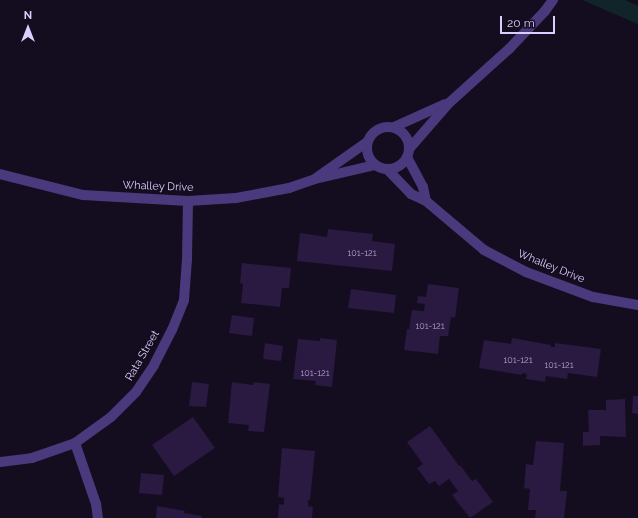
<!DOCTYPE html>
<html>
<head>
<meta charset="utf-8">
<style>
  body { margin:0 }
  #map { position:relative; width:638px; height:518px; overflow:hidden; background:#140d1f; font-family:Raleway,sans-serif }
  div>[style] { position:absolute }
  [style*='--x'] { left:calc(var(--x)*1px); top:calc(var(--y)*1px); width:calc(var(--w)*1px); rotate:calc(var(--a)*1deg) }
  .green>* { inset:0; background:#102429 }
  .building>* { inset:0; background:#2a1940 }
  .minor>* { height:10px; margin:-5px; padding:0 5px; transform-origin:5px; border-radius:5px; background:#4b397d }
  .minor>.ring { margin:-5px; padding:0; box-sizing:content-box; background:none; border:10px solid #4b397d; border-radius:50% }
  span { translate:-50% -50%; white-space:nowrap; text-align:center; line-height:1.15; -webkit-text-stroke:3px #140d1f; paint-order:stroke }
  .number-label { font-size:9px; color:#b09fce }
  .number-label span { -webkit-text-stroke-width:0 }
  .street-label { font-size:11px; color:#ddccfe }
  .north { position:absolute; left:8px; top:8px; width:40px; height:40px; -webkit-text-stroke:3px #140d1f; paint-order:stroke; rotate:0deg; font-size:11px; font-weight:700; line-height:16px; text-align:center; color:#ddccfe }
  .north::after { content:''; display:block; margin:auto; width:14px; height:18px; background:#ddccfe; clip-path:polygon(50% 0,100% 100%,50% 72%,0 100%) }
  .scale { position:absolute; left:500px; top:16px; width:55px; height:18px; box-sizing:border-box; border:2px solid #ddccfe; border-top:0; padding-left:5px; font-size:12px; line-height:14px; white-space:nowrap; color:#ddccfe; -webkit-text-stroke:3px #140d1f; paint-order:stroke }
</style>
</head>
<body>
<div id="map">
  <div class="green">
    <i style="clip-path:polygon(582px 0,625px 0,638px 6px,638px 24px)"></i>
  </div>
  <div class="building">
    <i style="clip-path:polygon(328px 229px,373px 234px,372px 241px,395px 244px,392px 271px,297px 261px,300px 233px,327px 237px)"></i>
    <i style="clip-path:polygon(242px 263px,291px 268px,289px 288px,282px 288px,280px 307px,241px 303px,243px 284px,240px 283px)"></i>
    <i style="clip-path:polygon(428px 284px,459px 288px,455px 318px,451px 317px,448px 336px,440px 336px,438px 354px,404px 350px,407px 329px,409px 329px,412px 310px,424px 311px,425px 304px,417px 303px,418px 296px,426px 297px)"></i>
    <i style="clip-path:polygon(351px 289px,396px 295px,394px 313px,348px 308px)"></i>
    <i style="clip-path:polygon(232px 315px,254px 318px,252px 336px,229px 333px)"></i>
    <i style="clip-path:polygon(320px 338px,337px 340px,332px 387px,315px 385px,316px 381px,293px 379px,298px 339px,320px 341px)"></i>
    <i style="clip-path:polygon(512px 338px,551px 345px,551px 347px,555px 347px,555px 343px,601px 349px,597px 377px,568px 373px,567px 379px,546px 376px,545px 382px,526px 379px,527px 374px,522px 373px,522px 375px,479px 368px,484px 340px,511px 344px)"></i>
    <i style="clip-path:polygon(265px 343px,283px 346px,281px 361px,263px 359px)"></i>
    <i style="clip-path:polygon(192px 382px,209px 384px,206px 407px,189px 406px)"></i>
    <i style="clip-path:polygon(232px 382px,253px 385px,254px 382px,270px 384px,264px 432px,248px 431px,249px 425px,228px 423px)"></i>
    <i style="clip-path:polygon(633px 396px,638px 396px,638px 414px,632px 413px)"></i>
    <i style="clip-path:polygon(625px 399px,626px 437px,600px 436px,600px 445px,583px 446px,583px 432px,589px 432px,588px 410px,606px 410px,606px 400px)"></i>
    <i style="clip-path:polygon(193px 417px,215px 448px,174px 476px,152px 445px)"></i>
    <i style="clip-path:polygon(430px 426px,459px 466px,460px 465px,472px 481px,476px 479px,493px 502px,470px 518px,452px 495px,458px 491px,449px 479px,439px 486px,435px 481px,429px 484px,417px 468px,423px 464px,407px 442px)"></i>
    <i style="clip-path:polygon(536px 441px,564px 443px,560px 491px,567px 491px,564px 518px,535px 518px,536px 510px,528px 510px,530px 489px,524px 488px,526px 464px,533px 465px)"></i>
    <i style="clip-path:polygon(282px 448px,315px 451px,310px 500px,308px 500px,308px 506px,313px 507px,312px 518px,278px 518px,279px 504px,284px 505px,284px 498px,278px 497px)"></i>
    <i style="clip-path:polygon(141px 473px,164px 475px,162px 495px,139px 493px)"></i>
    <i style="clip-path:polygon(157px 506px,185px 511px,184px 513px,202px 516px,202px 518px,156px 518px)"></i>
  </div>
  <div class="minor">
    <i class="ring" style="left:367px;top:127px;width:32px;height:32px"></i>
    <i style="--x:394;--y:127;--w:56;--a:-24.3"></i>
    <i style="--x:409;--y:149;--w:61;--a:-49"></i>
    <i style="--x:449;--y:103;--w:81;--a:-42"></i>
    <i style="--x:509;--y:49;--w:52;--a:-46.5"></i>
    <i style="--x:545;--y:11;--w:14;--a:-54"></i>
    <i style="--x:407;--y:157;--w:34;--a:62"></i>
    <i style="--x:423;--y:187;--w:14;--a:78"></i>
    <i style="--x:387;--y:169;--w:35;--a:46"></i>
    <i style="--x:411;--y:194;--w:17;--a:25"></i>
    <i style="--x:426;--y:201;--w:76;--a:40.2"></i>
    <i style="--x:484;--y:250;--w:47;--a:27.6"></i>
    <i style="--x:526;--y:272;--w:72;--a:20.5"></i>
    <i style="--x:593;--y:297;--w:46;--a:10.1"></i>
    <i style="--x:0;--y:174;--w:86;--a:14.2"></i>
    <i style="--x:83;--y:195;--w:105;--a:3.3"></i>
    <i style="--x:188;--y:201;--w:48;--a:-3.6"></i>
    <i style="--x:236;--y:198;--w:54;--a:-10.7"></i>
    <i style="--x:289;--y:188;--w:28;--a:-19"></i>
    <i style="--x:315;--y:179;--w:62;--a:-13.1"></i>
    <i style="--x:316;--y:178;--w:62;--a:-35.2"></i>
    <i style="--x:75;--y:443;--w:65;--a:71"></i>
    <i style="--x:96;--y:504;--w:14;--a:82"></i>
    <i style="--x:0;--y:462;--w:32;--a:-7"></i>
    <i style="--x:32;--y:458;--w:46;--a:-19.2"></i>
    <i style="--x:75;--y:443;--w:44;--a:-35.8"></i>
    <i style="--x:111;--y:417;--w:35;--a:-45"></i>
    <i style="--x:136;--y:392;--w:32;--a:-56"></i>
    <i style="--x:154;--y:365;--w:39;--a:-63"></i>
    <i style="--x:172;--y:330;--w:32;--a:-68"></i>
    <i style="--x:184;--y:300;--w:41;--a:-85.8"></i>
    <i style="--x:187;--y:259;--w:58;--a:-89"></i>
  </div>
  <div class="number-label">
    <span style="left:362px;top:253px">101-121</span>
    <span style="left:430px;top:326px">101-121</span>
    <span style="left:518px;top:360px">101-121</span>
    <span style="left:559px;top:365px">101-121</span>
    <span style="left:315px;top:373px">101-121</span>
  </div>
  <div class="street-label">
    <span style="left:158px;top:187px;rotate:2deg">Whalley Drive</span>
    <span style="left:551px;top:267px;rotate:22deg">Whalley Drive</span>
    <span style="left:143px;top:356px;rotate:-60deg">Rata Street</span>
  </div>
  <div class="north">N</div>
  <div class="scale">20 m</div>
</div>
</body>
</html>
